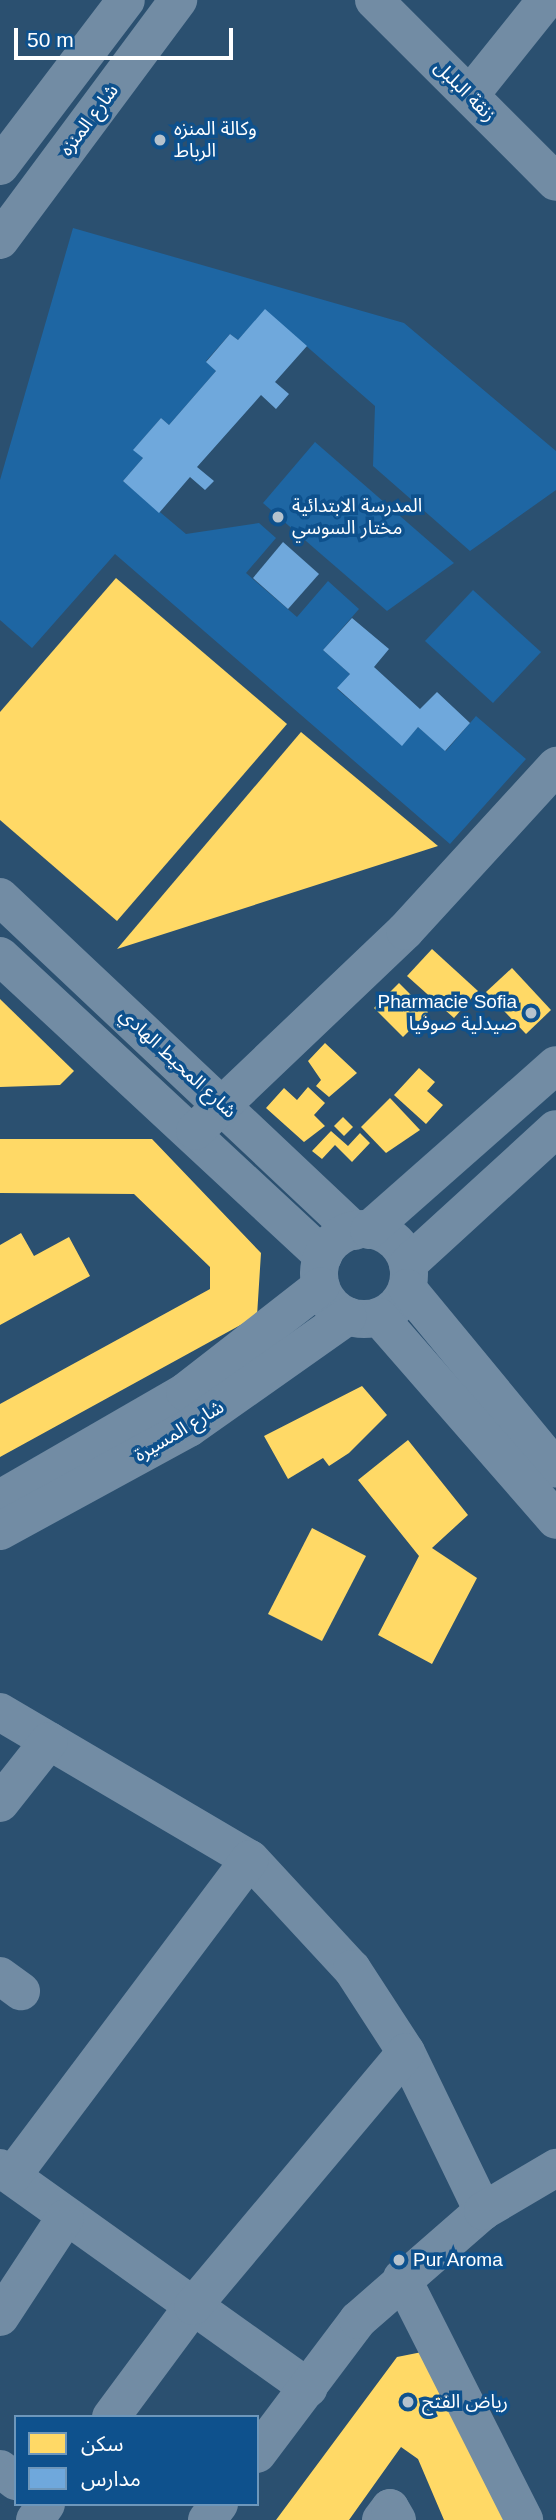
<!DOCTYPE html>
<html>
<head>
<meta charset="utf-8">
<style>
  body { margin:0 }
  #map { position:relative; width:556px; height:2520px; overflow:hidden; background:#2b5070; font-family:Arial,"Noto Sans Arabic",sans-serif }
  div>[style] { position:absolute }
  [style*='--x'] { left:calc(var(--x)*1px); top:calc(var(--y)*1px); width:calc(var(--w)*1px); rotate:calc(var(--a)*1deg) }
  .green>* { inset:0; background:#1e66a3 }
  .homes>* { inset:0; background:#ffd966 }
  .schools>* { inset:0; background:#6fa8dc }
  .minor>* { height:38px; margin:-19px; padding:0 19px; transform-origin:19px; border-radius:19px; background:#728ca4 }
  .minor>.ring { margin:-19px; padding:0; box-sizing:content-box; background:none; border:38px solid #728ca4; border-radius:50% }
  .dots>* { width:19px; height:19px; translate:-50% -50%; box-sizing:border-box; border:4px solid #0e518d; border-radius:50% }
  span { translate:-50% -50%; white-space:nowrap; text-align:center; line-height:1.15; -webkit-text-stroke:7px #0e518d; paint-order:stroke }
  .street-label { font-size:19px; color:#fff }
  .poi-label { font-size:19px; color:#fff }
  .left { translate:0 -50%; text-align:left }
  .right { translate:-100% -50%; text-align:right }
  .legend { position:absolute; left:14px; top:2415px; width:245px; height:91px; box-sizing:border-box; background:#0e518d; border:2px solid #6e97bb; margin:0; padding:9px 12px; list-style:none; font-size:21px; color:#fff }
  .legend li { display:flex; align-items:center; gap:14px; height:35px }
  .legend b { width:35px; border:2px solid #6e97bb }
  .scale { position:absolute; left:14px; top:28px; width:219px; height:32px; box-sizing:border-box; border:4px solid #fff; border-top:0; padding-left:9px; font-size:21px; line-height:24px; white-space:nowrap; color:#fff; -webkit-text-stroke:5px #0e518d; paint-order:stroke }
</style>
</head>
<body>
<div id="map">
  <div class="green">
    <i style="clip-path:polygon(73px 228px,404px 323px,556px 451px,556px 490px,470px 551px,373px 466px,375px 406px,265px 310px,238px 340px,230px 334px,206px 361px,216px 371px,169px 425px,161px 418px,134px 449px,143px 458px,123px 481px,186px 534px,259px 523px,276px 538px,246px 573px,297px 617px,328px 581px,359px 609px,323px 650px,350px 674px,337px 689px,402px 745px,418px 727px,446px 751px,476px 716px,526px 759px,450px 844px,115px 554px,32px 648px,0 620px,0 480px)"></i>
    <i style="clip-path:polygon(315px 442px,454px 563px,387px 611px,314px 548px,263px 503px)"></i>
    <i style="clip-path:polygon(473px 590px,541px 652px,493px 703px,425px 641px)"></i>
  </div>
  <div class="homes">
    <i style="clip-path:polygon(116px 578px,287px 724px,117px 921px,0 820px,0 712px)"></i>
    <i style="clip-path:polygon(301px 732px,438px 846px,117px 949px)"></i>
    <i style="clip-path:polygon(432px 949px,478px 991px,454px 1018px,407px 976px)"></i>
    <i style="clip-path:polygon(512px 968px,551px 1010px,526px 1034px,486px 992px)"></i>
    <i style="clip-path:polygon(399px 983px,428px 1012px,403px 1037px,374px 1008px)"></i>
    <i style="clip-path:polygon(0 999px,74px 1071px,60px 1085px,0 1087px)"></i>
    <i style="clip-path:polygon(325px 1043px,357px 1073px,329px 1097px,316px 1086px,321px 1080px,308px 1061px)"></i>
    <i style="clip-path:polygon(419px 1068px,435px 1082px,427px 1091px,443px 1105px,426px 1124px,394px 1095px)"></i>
    <i style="clip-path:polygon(308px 1087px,325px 1103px,314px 1115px,325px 1126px,304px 1142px,266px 1108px,284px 1088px,297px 1100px)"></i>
    <i style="clip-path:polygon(390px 1098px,420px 1130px,386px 1153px,361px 1127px)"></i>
    <i style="clip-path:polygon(343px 1117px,353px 1127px,344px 1136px,334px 1126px)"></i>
    <i style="clip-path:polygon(331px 1131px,348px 1146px,360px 1133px,370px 1143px,352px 1162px,335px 1145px,322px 1159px,312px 1151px)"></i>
    <i style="clip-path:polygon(0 1139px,152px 1139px,261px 1253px,257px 1316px,0 1457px,0 1404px,210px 1289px,210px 1267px,134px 1194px,0 1193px)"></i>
    <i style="clip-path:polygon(21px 1233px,34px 1256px,69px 1237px,90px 1276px,0 1325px,0 1245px)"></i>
    <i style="clip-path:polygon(362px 1386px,387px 1415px,349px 1453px,329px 1466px,323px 1458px,288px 1479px,264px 1436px)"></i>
    <i style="clip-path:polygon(408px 1440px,468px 1515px,432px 1548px,477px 1578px,432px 1664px,378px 1635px,419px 1556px,358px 1480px)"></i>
    <i style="clip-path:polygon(312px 1528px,366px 1556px,322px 1641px,268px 1614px)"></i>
    <i style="clip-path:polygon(427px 2351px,510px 2520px,444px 2520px,418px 2459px,401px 2447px,349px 2520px,276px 2520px,397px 2357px)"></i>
  </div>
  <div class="schools">
    <i style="clip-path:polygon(265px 309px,307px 346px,275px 382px,289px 394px,276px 409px,261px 395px,197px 467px,214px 481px,205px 490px,190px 477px,159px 513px,123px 481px,143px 458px,133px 450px,161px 418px,169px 425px,216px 371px,206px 362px,230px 334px,238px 340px)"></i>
    <i style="clip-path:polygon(283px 542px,319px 574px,288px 609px,253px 578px)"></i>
    <i style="clip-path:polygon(352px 618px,389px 649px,374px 667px,420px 709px,437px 692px,470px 723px,445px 751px,418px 727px,402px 746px,337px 688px,350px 674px,323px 650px)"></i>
  </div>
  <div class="minor">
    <i style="--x:374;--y:0;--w:257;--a:45"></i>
    <i style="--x:470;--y:95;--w:122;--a:-51.3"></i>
    <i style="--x:0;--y:166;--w:208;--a:-52.8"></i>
    <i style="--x:0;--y:240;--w:299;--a:-53.4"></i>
    <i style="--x:0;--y:897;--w:487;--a:43.3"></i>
    <i style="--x:0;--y:956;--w:441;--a:42.9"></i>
    <i style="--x:195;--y:1131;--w:290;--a:-43.6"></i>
    <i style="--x:405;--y:931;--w:224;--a:-47.5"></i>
    <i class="ring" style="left:319px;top:1229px;width:52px;height:52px"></i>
    <i style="--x:369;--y:1230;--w:249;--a:-41.4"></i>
    <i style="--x:408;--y:1264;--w:200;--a:-42.4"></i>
    <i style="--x:407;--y:1288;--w:234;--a:50.5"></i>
    <i style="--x:379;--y:1317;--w:269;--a:48.9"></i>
    <i style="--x:0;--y:1499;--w:214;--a:-30"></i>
    <i style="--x:185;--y:1392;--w:172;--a:-37.9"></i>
    <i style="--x:0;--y:1531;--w:215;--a:-28.6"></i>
    <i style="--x:189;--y:1428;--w:194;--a:-35.2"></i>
    <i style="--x:0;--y:1712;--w:290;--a:30.5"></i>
    <i style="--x:250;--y:1859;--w:150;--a:47.2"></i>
    <i style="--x:352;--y:1969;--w:99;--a:57"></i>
    <i style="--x:406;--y:2052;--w:177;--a:64.2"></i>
    <i style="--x:0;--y:1803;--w:79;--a:-51.7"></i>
    <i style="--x:0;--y:1976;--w:26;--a:36"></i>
    <i style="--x:0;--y:2168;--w:379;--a:35.5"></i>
    <i style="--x:12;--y:2176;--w:396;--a:-53.1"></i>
    <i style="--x:402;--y:2278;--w:271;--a:63.2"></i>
    <i style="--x:0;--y:2317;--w:118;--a:-56.7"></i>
    <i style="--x:111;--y:2417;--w:138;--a:-53.5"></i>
    <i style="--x:193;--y:2306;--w:331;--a:-50"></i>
    <i style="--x:257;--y:2454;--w:168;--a:-53"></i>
    <i style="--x:358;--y:2320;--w:166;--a:-41.1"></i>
    <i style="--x:483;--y:2211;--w:85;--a:-30.5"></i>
    <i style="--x:0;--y:2469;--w:20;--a:37"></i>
    <i style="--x:35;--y:2520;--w:19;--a:-55"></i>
    <i style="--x:207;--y:2520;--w:20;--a:-53"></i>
    <i style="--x:381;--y:2520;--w:15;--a:-53"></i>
    <i style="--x:390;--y:2508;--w:14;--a:60"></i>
  </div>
  <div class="dots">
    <i style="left:160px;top:140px;background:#b5c2cd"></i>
    <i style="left:278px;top:517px;background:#b5c2cd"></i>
    <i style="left:531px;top:1013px;background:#b5c2cd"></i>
    <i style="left:399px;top:2260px;background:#b5c2cd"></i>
    <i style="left:408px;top:2402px;background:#b5c2cd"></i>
  </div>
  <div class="street-label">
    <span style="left:465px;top:91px;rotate:45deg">زنقة البلبل</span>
    <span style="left:89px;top:120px;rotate:-53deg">شارع المنزه</span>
    <span style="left:178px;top:1063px;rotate:43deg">شارع المحيط الهادي</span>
    <span style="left:179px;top:1431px;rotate:-31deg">شارع المسيرة</span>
  </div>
  <div class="poi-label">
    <span class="left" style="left:174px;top:140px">وكالة المنزه<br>الرباط</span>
    <span class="left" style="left:292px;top:517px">المدرسة الابتدائية<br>مختار السوسي</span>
    <span class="right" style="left:517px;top:1013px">Pharmacie Sofia<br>صيدلية صوفيا</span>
    <span class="left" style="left:413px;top:2260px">Pur Aroma</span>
    <span class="left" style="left:422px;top:2402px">رياض الفتح</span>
  </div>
  <ul class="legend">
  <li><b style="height:19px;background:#ffd966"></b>سكن</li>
  <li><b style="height:19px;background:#6fa8dc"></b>مدارس</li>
  </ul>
  <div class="scale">50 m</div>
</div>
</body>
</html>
